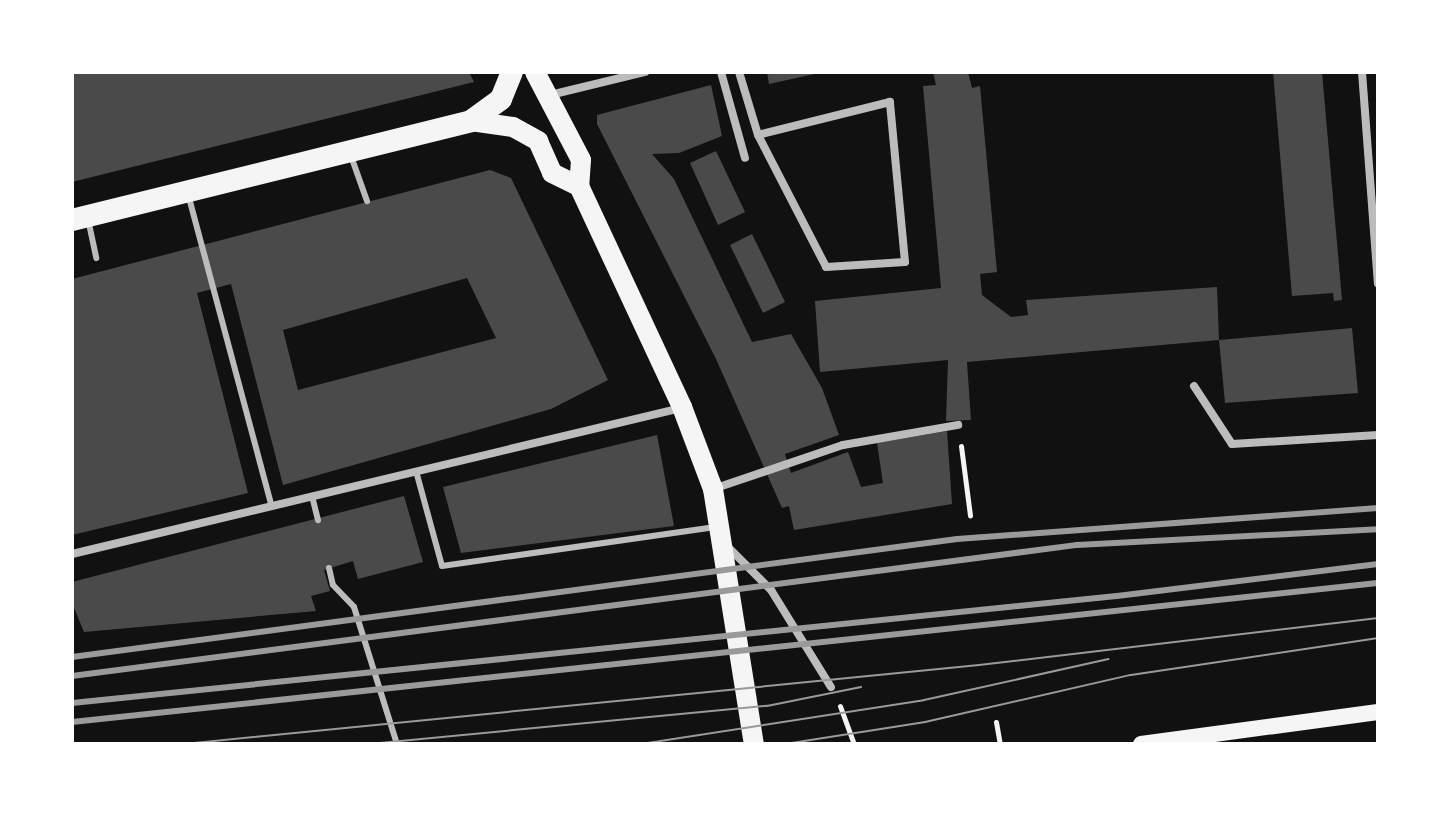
<!DOCTYPE html>
<html>
<head>
<meta charset="utf-8">
<style>
  body { margin:0 }
  #map { position:relative; width:1450px; height:816px; overflow:hidden; background:#111; font-family:Mulish,sans-serif }
  div>[style] { position:absolute }
  [style*='--x'] { left:calc(var(--x)*1px); top:calc(var(--y)*1px); width:calc(var(--w)*1px); rotate:calc(var(--a)*1deg) }
  .building>* { inset:0; background:#4a4a4a }
  .path>* { height:5px; margin:-2.5px; padding:0 2.5px; transform-origin:2.5px; border-radius:2.5px; background:#f5f5f5 }
  .service>* { height:6px; margin:-3px; padding:0 3px; transform-origin:3px; border-radius:3px; background:#bcbcbc }
  .minor>* { height:8px; margin:-4px; padding:0 4px; transform-origin:4px; border-radius:4px; background:#bcbcbc }
  .secondary>* { height:16px; margin:-8px; padding:0 8px; transform-origin:8px; border-radius:8px; background:#f5f5f5 }
  .primary>* { height:20px; margin:-10px; padding:0 10px; transform-origin:10px; border-radius:10px; background:#f5f5f5 }
  .trunk>* { height:22px; margin:-11px; padding:0 11px; transform-origin:11px; border-radius:11px; background:#f5f5f5 }
  .tram>* { height:2px; margin:-1px; padding:0 1px; transform-origin:1px; border-radius:1px; background:#9a9a9a }
  .rail>* { height:6px; margin:-3px; padding:0 3px; transform-origin:3px; border-radius:3px; background:#9a9a9a }
  span { translate:-50% -50%; white-space:nowrap; text-align:center; line-height:1.15; -webkit-text-stroke:6px #fff; paint-order:stroke }
  .frame { position:absolute; inset:0; border:74px solid #fff; pointer-events:none }
</style>
</head>
<body>
<div id="map">
  <div class="building">
    <i style="clip-path:polygon(72px 72px,469px 72px,474px 82px,72px 182px)"></i>
    <i style="clip-path:polygon(767px 72px,819px 72px,819px 73px,769px 84px)"></i>
    <i style="clip-path:polygon(933px 72px,968px 72px,972px 88px,980px 86px,997px 272px,980px 274px,982px 295px,1011px 317px,1028px 315px,1026px 300px,1217px 287px,1219px 340px,967px 362px,971px 420px,946px 421px,948px 360px,820px 372px,815px 301px,941px 288px,923px 86px,936px 85px)"></i>
    <i style="clip-path:polygon(1273px 72px,1322px 72px,1342px 300px,1334px 301px,1333px 293px,1292px 296px)"></i>
    <i style="clip-path:polygon(711px 85px,722px 136px,679px 153px,652px 154px,674px 179px,752px 342px,791px 334px,822px 388px,839px 435px,785px 454px,791px 473px,848px 452px,861px 487px,883px 483px,877px 443px,947px 431px,952px 504px,794px 530px,789px 506px,782px 508px,716px 359px,597px 124px,597px 115px)"></i>
    <i style="clip-path:polygon(716px 151px,745px 212px,718px 225px,690px 163px)"></i>
    <i style="clip-path:polygon(evenodd,490px 170px,511px 178px,608px 380px,551px 409px,283px 485px,231px 284px,197px 293px,248px 493px,72px 535px,72px 279px,490px 170px,467px 278px,496px 338px,298px 390px,283px 330px,467px 278px)"></i>
    <i style="clip-path:polygon(752px 234px,785px 302px,763px 313px,730px 245px)"></i>
    <i style="clip-path:polygon(1352px 328px,1358px 393px,1225px 403px,1219px 340px)"></i>
    <i style="clip-path:polygon(657px 435px,674px 526px,461px 553px,443px 487px)"></i>
    <i style="clip-path:polygon(404px 496px,423px 562px,358px 579px,353px 561px,324px 570px,330px 591px,311px 596px,316px 611px,84px 632px,72px 603px,72px 582px)"></i>
  </div>
  <div class="path">
    <i style="--x:961;--y:446;--w:70;--a:82.6"></i>
    <i style="--x:840;--y:706;--w:38;--a:70"></i>
    <i style="--x:996;--y:722;--w:22;--a:80"></i>
  </div>
  <div class="service">
    <i style="--x:351;--y:156;--w:48;--a:70.4"></i>
    <i style="--x:188;--y:194;--w:324;--a:75"></i>
    <i style="--x:88;--y:219;--w:40;--a:78"></i>
    <i style="--x:416;--y:471;--w:98;--a:74.7"></i>
    <i style="--x:442;--y:566;--w:278;--a:-8.1"></i>
    <i style="--x:312;--y:496;--w:25;--a:76"></i>
    <i style="--x:329;--y:568;--w:17;--a:77"></i>
    <i style="--x:333;--y:585;--w:30;--a:46"></i>
    <i style="--x:354;--y:607;--w:144;--a:72.6"></i>
  </div>
  <div class="minor">
    <i style="--x:721;--y:72;--w:89;--a:74.4"></i>
    <i style="--x:739;--y:72;--w:66;--a:73.2"></i>
    <i style="--x:758;--y:135;--w:148;--a:62.7"></i>
    <i style="--x:826;--y:267;--w:79;--a:-3.6"></i>
    <i style="--x:905;--y:262;--w:161;--a:-95.4"></i>
    <i style="--x:890;--y:102;--w:136;--a:166"></i>
    <i style="--x:1362;--y:72;--w:212;--a:85.7"></i>
    <i style="--x:550;--y:95;--w:98;--a:-13.6"></i>
    <i style="--x:1194;--y:386;--w:69;--a:56.8"></i>
    <i style="--x:1232;--y:444;--w:146;--a:-3.5"></i>
    <i style="--x:713;--y:489;--w:137;--a:-18.7"></i>
    <i style="--x:843;--y:445;--w:117;--a:-9.9"></i>
    <i style="--x:728;--y:547;--w:61;--a:45"></i>
    <i style="--x:771;--y:590;--w:114;--a:58.3"></i>
    <i style="--x:72;--y:554;--w:626;--a:-13.48"></i>
  </div>
  <div class="secondary">
    <i style="--x:1141;--y:744;--w:239;--a:-7.7"></i>
  </div>
  <div class="primary">
    <i style="--x:535;--y:72;--w:99;--a:62.4"></i>
    <i style="--x:581;--y:160;--w:26;--a:94"></i>
    <i style="--x:579;--y:186;--w:244;--a:65"></i>
    <i style="--x:682;--y:407;--w:88;--a:69.3"></i>
    <i style="--x:713;--y:489;--w:258;--a:80.9"></i>
    <i style="--x:471;--y:121;--w:42;--a:8.1"></i>
    <i style="--x:513;--y:127;--w:29;--a:29"></i>
    <i style="--x:538;--y:141;--w:35;--a:66"></i>
    <i style="--x:552;--y:173;--w:30;--a:26"></i>
  </div>
  <div class="trunk">
    <i style="--x:72;--y:220;--w:411;--a:-13.9"></i>
    <i style="--x:471;--y:121;--w:37;--a:-36"></i>
    <i style="--x:501;--y:99;--w:29;--a:-68"></i>
  </div>
  <div class="tram">
    <i style="--x:184;--y:744;--w:799;--a:-5.67"></i>
    <i style="--x:979;--y:665;--w:402;--a:-6.7"></i>
    <i style="--x:369;--y:744;--w:400;--a:-5.5"></i>
    <i style="--x:767;--y:706;--w:96;--a:-11.4"></i>
    <i style="--x:641;--y:744;--w:286;--a:-8.8"></i>
    <i style="--x:924;--y:700;--w:189;--a:-12.5"></i>
    <i style="--x:785;--y:744;--w:142;--a:-8.9"></i>
    <i style="--x:925;--y:722;--w:211;--a:-12.9"></i>
    <i style="--x:1131;--y:675;--w:250;--a:-8.5"></i>
  </div>
  <div class="rail">
    <i style="--x:72;--y:657;--w:893;--a:-7.59"></i>
    <i style="--x:957;--y:539;--w:422;--a:-4.2"></i>
    <i style="--x:72;--y:676;--w:1014;--a:-7.43"></i>
    <i style="--x:1077;--y:545;--w:301;--a:-3"></i>
    <i style="--x:72;--y:703;--w:1050;--a:-5.85"></i>
    <i style="--x:1117;--y:596;--w:263;--a:-7"></i>
    <i style="--x:72;--y:722;--w:1313;--a:-6.08"></i>
  </div>
  <div class="frame"></div>
</div>
</body>
</html>
